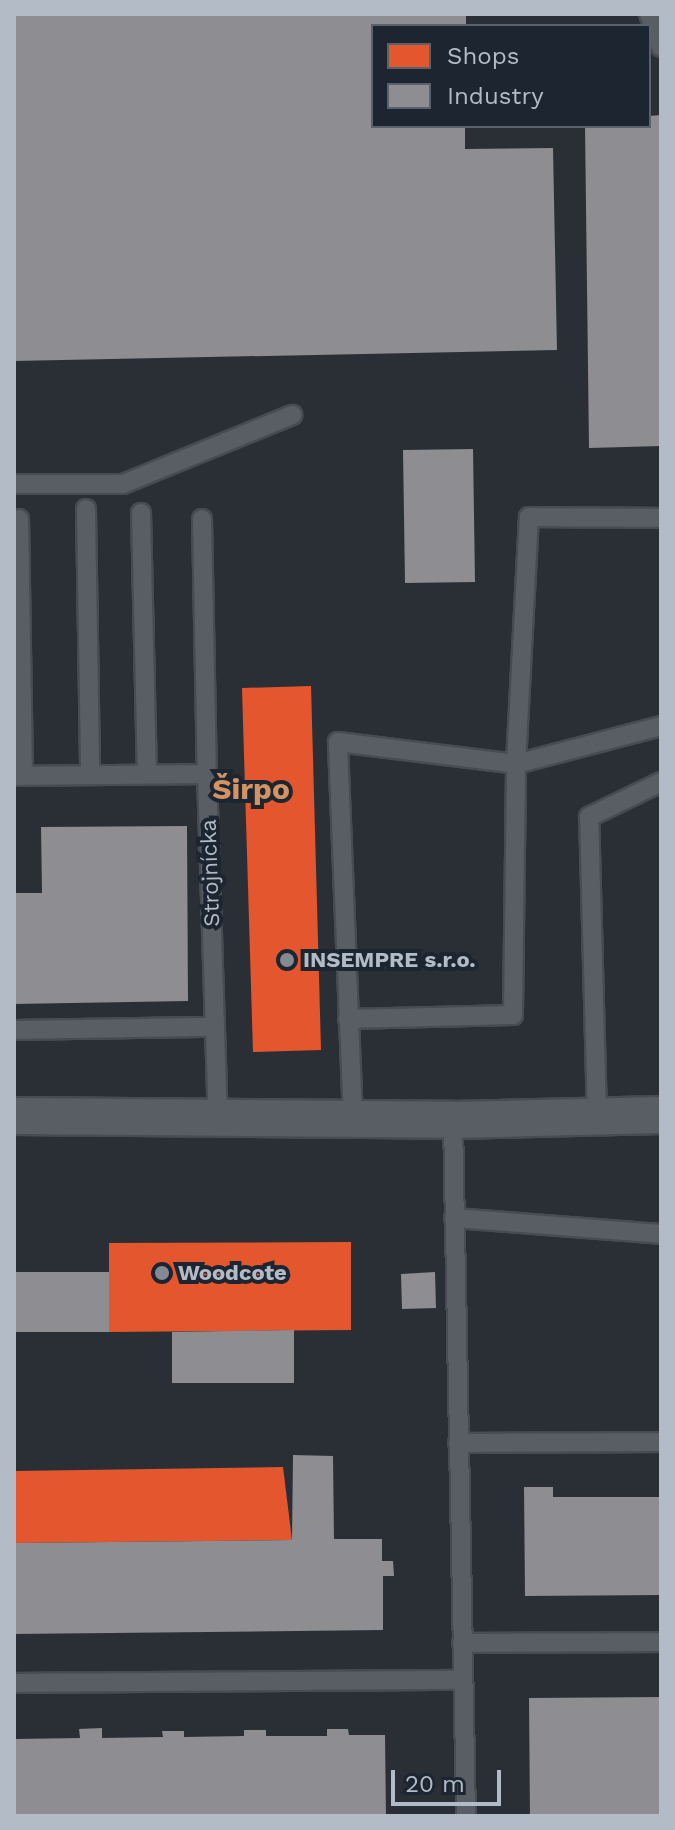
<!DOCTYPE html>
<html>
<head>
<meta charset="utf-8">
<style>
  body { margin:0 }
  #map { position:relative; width:675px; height:1830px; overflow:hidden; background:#2a2f36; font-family:"Work Sans",sans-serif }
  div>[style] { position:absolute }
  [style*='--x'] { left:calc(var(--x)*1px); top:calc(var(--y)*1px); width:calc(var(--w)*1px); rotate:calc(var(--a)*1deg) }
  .shops>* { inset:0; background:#e4572e }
  .industry>* { inset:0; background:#8d8d92 }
  .roads { filter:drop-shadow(2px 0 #484b51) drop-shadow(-2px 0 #484b51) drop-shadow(0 2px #484b51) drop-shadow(0 -2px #484b51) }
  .lane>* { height:18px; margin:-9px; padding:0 9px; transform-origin:9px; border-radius:9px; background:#595d64 }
  .street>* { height:36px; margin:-18px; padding:0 18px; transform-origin:18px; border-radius:18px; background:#595d64 }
  .dots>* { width:22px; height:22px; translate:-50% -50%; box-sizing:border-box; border:4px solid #1d2531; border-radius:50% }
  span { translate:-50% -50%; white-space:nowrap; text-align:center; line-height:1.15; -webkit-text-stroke:8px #1d2531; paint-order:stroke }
  .street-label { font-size:22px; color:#b3bbc7 }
  .poi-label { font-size:22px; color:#b3bbc7; font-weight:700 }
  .left { translate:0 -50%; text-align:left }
  .district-label { font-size:30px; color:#d29464; font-weight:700 }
  .frame { position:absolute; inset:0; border:16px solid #b3bbc7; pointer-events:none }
  .legend { position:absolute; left:371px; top:24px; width:280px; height:104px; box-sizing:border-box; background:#1d2531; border:2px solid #59616d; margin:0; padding:10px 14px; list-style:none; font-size:24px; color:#b3bbc7 }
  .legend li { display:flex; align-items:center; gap:16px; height:40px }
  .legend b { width:40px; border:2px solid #59616d }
  .scale { position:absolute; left:391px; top:1770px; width:110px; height:36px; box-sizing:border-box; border:4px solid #b3bbc7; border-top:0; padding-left:10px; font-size:24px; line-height:28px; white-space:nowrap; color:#b3bbc7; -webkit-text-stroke:6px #1d2531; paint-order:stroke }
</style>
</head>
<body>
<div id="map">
  <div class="shops">
    <i style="clip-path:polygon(311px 686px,321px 1050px,253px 1052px,242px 688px)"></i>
    <i style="clip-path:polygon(351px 1242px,351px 1330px,109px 1332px,109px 1243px)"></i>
    <i style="clip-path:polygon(283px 1467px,292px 1540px,14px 1543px,14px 1471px)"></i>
  </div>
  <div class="industry">
    <i style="clip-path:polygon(14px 14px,466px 14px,466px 26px,373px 26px,373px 126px,465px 126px,465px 149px,553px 148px,557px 350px,14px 361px)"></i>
    <i style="clip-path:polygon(661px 115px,661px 446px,589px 448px,585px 126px,649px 126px,649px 116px)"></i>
    <i style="clip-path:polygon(473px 449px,475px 582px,405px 583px,403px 450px)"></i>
    <i style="clip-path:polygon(187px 826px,188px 1001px,14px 1004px,14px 893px,42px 893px,41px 827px)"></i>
    <i style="clip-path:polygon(14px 1272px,109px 1272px,109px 1332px,14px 1332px)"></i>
    <i style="clip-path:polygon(435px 1272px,436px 1308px,402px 1309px,401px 1274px)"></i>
    <i style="clip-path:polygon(294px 1330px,294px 1383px,172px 1383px,172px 1332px)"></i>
    <i style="clip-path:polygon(293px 1455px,333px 1456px,334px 1539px,382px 1539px,382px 1561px,393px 1561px,394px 1576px,383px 1576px,383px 1630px,14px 1634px,14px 1543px,292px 1540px)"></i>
    <i style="clip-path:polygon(524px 1487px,553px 1487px,553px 1497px,661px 1497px,661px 1595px,525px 1596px)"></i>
    <i style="clip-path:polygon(661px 1697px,661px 1816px,530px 1816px,529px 1698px)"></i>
    <i style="clip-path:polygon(102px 1728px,102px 1738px,163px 1737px,162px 1731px,184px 1731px,184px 1737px,244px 1736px,244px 1730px,266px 1730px,266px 1736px,327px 1736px,327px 1729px,348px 1729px,349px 1735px,385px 1735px,386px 1816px,14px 1816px,14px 1739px,80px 1738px,79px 1729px)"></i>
  </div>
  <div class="roads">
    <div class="lane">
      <i style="--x:649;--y:14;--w:35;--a:70"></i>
      <i style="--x:14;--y:484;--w:109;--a:0"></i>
      <i style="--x:123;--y:484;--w:183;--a:-22.2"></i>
      <i style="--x:86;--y:509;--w:266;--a:89.1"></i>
      <i style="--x:141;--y:513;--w:261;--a:88.7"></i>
      <i style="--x:19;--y:519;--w:257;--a:89.1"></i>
      <i style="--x:202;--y:519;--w:255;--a:88.9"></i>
      <i style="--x:14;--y:776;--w:193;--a:-0.6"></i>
      <i style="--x:207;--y:774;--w:344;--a:88.2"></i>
      <i style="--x:348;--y:1019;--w:165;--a:-1.4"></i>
      <i style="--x:513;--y:1015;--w:251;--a:-89.3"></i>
      <i style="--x:516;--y:764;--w:247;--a:-87"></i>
      <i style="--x:529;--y:517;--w:132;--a:0.4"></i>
      <i style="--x:14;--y:1030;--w:201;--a:-0.9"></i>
      <i style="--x:597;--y:1117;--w:300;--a:-91.5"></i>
      <i style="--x:589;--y:817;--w:80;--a:-25.9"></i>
      <i style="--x:353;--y:1119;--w:377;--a:-92.3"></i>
      <i style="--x:338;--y:742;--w:179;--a:7"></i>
      <i style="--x:516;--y:764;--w:150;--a:-14.7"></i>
      <i style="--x:453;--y:1120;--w:696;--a:88.93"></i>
      <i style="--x:454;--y:1218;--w:208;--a:4.4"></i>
      <i style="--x:458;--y:1443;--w:203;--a:-0.3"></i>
      <i style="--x:462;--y:1643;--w:199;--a:-0.3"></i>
      <i style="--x:14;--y:1683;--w:449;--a:-0.4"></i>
    </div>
    <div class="street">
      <i style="--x:14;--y:1116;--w:439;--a:0.5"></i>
      <i style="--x:453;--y:1120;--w:208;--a:-1.4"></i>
    </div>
  </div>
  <div class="dots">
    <i style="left:287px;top:960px;background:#838a94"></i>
    <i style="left:162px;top:1273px;background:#838a94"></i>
  </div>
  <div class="street-label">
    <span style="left:210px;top:873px;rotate:-92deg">Strojnícka</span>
  </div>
  <div class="poi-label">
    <span class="left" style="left:303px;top:960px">INSEMPRE s.r.o.</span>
    <span class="left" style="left:178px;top:1273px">Woodcote</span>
  </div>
  <div class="district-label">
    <span style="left:251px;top:789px">Širpo</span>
  </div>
  <div class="frame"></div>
  <ul class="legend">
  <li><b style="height:22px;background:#e4572e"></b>Shops</li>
  <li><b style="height:22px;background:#8d8d92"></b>Industry</li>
  </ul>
  <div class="scale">20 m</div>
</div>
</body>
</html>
